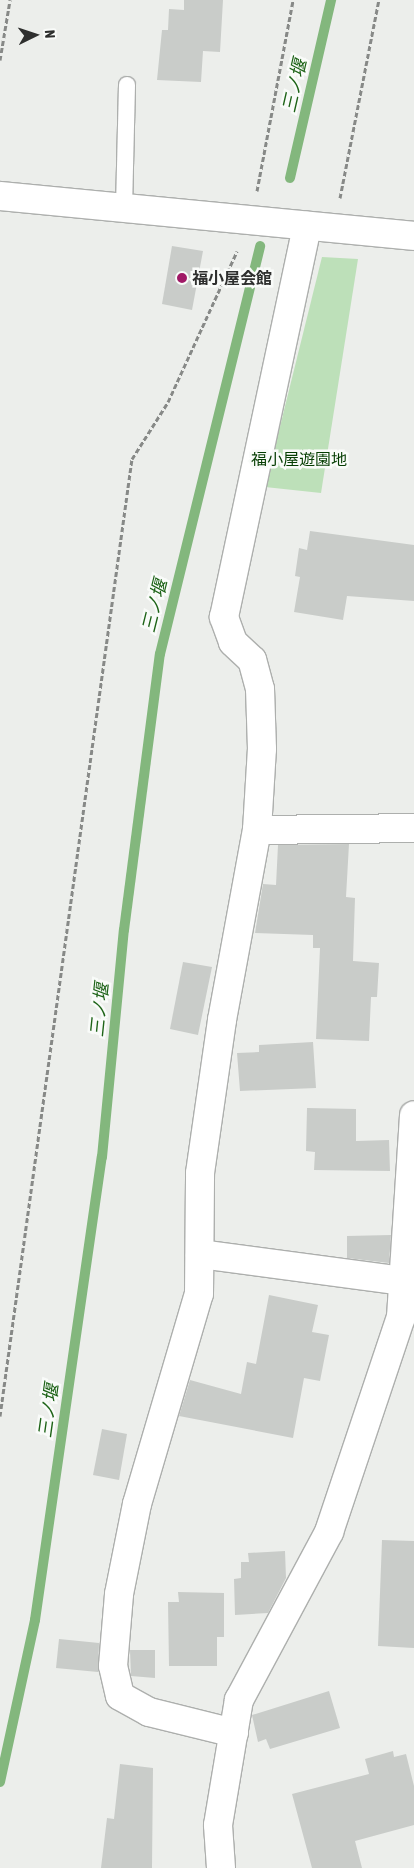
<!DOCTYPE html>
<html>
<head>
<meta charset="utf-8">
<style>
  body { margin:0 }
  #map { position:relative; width:414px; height:1868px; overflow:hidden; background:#eceeeb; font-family:"Asap Condensed","Noto Sans JP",sans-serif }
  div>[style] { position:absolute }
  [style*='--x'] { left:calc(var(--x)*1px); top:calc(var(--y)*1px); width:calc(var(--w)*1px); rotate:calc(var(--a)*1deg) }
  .green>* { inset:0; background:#bde0b9 }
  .stream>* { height:10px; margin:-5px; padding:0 5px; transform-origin:5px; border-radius:5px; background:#83b77d }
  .building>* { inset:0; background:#c9ccc9 }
  .path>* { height:3px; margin-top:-1.5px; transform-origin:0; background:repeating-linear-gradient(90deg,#878987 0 5px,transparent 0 7.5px) }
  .roads { filter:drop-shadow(1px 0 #adafad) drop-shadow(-1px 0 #adafad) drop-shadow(0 1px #adafad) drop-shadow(0 -1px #adafad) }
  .service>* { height:16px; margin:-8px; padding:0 8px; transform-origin:8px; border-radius:8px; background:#fff }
  .minor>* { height:28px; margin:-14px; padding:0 14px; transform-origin:14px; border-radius:14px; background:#fff }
  .dots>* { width:14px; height:14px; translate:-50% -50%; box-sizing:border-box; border:2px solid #f9fbf9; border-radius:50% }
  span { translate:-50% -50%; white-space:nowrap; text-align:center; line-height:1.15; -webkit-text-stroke:5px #f9fbf9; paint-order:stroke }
  .poi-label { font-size:16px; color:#2e2f2e; font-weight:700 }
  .left { translate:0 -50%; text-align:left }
  .park-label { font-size:16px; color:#063e03 }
  .water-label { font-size:18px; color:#1d6317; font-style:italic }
  .north { position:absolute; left:10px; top:10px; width:50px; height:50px; -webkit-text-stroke:4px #f9fbf9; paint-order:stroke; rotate:86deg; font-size:14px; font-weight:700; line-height:20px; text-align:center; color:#2e2f2e }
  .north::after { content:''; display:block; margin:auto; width:18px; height:22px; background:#2e2f2e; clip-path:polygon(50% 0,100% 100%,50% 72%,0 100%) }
</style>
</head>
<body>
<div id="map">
  <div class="green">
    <i style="clip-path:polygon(322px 257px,358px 259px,321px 493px,265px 487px)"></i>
  </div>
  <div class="stream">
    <i style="--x:290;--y:178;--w:183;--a:-77"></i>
    <i style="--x:0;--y:1782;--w:166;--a:-77.8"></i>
    <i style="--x:35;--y:1620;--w:468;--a:-81.8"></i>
    <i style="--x:102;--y:1157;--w:228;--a:-84.5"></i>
    <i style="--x:124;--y:930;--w:278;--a:-82.6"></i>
    <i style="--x:160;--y:654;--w:420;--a:-76.2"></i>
  </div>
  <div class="building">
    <i style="clip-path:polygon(184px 0,223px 0,220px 52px,203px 51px,201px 82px,157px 80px,162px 30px,168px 30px,169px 9px,184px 10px)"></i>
    <i style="clip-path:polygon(172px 246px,203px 251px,192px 310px,162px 304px)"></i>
    <i style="clip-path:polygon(310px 531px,414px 545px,414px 601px,347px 596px,343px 620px,294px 612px,300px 577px,295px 576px,299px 548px,307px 550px)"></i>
    <i style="clip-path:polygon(349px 844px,346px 897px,355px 898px,353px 961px,379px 963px,377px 997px,371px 997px,369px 1041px,316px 1039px,320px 948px,313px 948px,313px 935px,255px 933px,263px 884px,276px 885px,278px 845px)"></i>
    <i style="clip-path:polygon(183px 962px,212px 967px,198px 1035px,170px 1029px)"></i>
    <i style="clip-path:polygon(313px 1042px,316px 1088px,240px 1091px,237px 1053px,259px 1052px,259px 1045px)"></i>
    <i style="clip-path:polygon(307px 1108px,356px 1109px,356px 1141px,389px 1140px,390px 1171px,314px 1170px,315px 1152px,306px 1151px)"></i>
    <i style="clip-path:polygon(391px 1235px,389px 1263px,347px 1258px,347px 1236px)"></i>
    <i style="clip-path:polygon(269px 1295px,318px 1305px,312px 1332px,329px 1335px,320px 1381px,304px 1378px,293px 1438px,179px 1416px,190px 1380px,241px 1394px,247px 1362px,256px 1364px)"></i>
    <i style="clip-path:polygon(102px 1429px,127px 1434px,119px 1480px,93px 1475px)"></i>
    <i style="clip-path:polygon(382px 1540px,414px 1541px,414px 1648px,378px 1646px)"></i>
    <i style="clip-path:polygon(285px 1551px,286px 1578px,268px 1613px,235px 1615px,234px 1579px,241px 1578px,241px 1562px,249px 1562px,248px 1553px)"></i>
    <i style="clip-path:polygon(178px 1592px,224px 1593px,224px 1637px,217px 1637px,217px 1666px,169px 1666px,168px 1602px,179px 1602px)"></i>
    <i style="clip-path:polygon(59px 1639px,99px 1643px,98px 1672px,56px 1668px)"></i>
    <i style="clip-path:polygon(130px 1650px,155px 1650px,155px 1678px,131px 1676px)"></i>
    <i style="clip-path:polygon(329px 1691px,340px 1728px,270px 1749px,266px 1739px,258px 1742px,252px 1715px)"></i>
    <i style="clip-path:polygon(393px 1751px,394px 1757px,406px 1754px,414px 1786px,414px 1825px,355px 1841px,362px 1868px,312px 1868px,292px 1794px,369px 1774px,365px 1759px)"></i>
    <i style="clip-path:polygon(120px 1764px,153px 1768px,152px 1868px,101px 1868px,107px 1818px,114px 1819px)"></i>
  </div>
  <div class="path">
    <i style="--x:0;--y:60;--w:61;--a:-80.5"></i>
    <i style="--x:257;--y:191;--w:194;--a:-79.3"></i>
    <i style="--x:340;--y:198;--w:202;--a:-78.9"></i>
    <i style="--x:0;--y:1416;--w:966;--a:-82.15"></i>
    <i style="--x:132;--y:459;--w:67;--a:-57.7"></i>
    <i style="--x:168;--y:402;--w:166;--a:-65.4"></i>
  </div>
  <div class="roads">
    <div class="service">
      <i style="--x:124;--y:208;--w:123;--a:-88.6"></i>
    </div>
    <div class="minor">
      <i style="--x:0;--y:196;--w:416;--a:5.5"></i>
      <i style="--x:257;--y:830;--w:157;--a:-0.7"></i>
      <i style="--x:200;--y:1254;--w:205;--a:7.6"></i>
      <i style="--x:234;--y:1733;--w:88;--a:-166.1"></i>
      <i style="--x:149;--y:1712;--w:33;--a:-151"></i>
      <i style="--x:120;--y:1696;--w:31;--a:-103"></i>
      <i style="--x:113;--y:1666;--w:72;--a:-85.2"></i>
      <i style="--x:119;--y:1594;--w:92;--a:-78.7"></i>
      <i style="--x:137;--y:1504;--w:219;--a:-73.6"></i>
      <i style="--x:199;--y:1294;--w:121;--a:-89.5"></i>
      <i style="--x:200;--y:1173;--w:155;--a:-81.8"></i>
      <i style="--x:222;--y:1020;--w:193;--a:-79.6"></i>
      <i style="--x:257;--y:830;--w:81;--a:-86.5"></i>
      <i style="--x:262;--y:749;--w:60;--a:-91.9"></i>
      <i style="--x:260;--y:689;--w:30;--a:-105"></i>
      <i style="--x:252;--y:660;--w:26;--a:-137"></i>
      <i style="--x:233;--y:642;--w:27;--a:-110"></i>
      <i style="--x:224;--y:617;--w:400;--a:-78"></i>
      <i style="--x:221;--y:1868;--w:43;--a:-94"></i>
      <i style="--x:218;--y:1825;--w:127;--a:-80.5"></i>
      <i style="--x:239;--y:1700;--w:191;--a:-61.8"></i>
      <i style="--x:329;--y:1532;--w:227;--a:-71.5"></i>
      <i style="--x:401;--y:1317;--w:202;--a:-86.3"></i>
    </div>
  </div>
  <div class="dots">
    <i style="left:182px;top:278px;background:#a01966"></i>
  </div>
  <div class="poi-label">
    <span class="left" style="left:192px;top:278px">福小屋会館</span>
  </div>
  <div class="park-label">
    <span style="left:299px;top:459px">福小屋遊園地</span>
  </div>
  <div class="water-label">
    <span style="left:295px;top:86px;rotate:-77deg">三ノ堰</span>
    <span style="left:155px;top:606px;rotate:-76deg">三ノ堰</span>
    <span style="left:100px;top:1010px;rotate:-84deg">三ノ堰</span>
    <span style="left:49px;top:1411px;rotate:-82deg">三ノ堰</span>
  </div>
  <div class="north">N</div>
</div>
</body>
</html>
